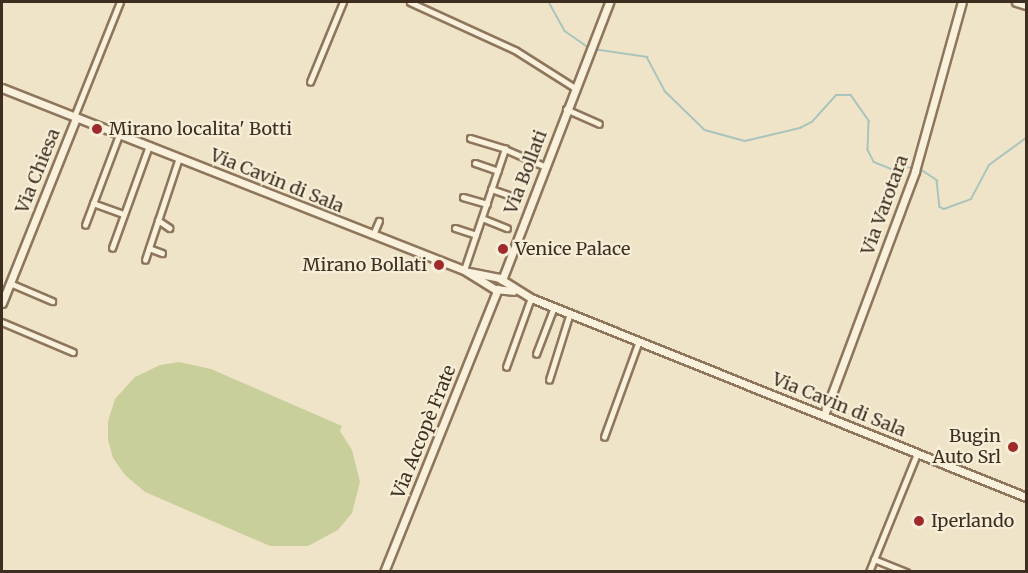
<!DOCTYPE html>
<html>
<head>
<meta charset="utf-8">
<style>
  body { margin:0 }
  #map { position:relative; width:1028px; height:573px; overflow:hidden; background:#f0e4c8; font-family:Merriweather,serif }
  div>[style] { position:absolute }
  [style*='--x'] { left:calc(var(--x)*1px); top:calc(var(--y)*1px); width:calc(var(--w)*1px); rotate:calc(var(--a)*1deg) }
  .green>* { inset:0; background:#c9cf9b }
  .stream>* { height:1.5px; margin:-0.75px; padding:0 0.75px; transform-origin:0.75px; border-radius:0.75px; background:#a9c4bc }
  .roads { filter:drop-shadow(2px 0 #8d765c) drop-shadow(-2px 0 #8d765c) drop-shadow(0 2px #8d765c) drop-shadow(0 -2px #8d765c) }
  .street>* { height:4.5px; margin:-2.25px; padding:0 2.25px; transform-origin:2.25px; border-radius:2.25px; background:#faf1dc }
  .secondary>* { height:7px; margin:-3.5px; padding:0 3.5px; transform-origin:3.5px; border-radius:3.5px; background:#faf1dc }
  .dots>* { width:16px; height:16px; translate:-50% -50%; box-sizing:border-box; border:3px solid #f7eed8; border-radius:50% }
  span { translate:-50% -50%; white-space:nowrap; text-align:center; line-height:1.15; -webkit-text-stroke:4.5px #f7eed8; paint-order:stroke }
  .poi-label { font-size:18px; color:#3d2e20 }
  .left { translate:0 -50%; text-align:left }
  .right { translate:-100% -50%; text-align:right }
  .street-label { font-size:18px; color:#3d2e20 }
  .frame { position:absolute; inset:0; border:3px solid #3d2e20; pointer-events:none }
</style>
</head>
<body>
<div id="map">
  <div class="green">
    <i style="clip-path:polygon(179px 362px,211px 369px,342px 426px,340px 431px,352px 450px,360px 482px,352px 513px,338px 530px,308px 546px,270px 546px,145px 492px,125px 475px,113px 458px,108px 440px,108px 421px,115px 399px,135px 377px,160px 365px)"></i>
  </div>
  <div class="stream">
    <i style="--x:549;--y:2;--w:33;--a:61"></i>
    <i style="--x:565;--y:31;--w:28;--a:35"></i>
    <i style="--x:593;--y:49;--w:55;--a:8.4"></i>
    <i style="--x:647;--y:57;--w:40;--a:62"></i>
    <i style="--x:666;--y:92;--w:54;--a:44.3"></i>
    <i style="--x:705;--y:130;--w:41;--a:15.4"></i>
    <i style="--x:745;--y:141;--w:57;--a:-13.3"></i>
    <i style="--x:800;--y:128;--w:13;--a:-27"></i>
    <i style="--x:812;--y:122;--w:36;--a:-48"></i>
    <i style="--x:836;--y:95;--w:15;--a:0"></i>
    <i style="--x:851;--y:95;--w:32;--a:55"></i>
    <i style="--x:869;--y:121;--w:29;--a:92"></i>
    <i style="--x:868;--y:150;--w:13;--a:63"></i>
    <i style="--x:874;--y:162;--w:18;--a:22"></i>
    <i style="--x:891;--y:169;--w:21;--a:-5"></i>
    <i style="--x:919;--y:168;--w:22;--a:34"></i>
    <i style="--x:937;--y:180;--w:27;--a:84"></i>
    <i style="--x:940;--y:207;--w:4;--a:27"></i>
    <i style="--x:944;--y:209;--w:29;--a:-20"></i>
    <i style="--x:971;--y:199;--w:38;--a:-62"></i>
    <i style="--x:989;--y:165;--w:46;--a:-36.1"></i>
  </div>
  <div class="roads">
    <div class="street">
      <i style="--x:410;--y:2;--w:115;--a:24.6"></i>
      <i style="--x:515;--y:50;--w:71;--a:32.3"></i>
      <i style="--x:310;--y:82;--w:87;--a:-67.6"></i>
      <i style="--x:566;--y:109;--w:36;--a:24"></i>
      <i style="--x:74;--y:117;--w:124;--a:-68.2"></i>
      <i style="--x:470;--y:138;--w:37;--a:17"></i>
      <i style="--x:475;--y:163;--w:24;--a:19"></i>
      <i style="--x:491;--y:189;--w:24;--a:19"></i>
      <i style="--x:463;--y:197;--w:25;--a:16"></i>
      <i style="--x:93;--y:203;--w:33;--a:20"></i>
      <i style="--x:482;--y:218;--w:27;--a:22"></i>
      <i style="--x:158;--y:220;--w:14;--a:34"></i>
      <i style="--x:85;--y:225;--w:96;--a:-69.3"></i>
      <i style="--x:455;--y:228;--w:22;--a:18"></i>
      <i style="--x:373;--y:235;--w:15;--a:-67"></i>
      <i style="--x:112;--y:248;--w:109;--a:-70.1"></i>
      <i style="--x:149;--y:248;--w:14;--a:21"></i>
      <i style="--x:145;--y:260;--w:108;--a:-71.6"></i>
      <i style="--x:464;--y:270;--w:128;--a:-71.3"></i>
      <i style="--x:505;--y:149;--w:43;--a:23.6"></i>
      <i style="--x:10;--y:283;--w:46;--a:23.2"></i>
      <i style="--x:2;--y:322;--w:77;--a:22.9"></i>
      <i style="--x:536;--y:354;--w:50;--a:-69"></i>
      <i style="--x:506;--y:367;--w:73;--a:-70.1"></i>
      <i style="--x:549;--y:380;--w:70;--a:-72.6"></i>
      <i style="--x:604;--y:437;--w:102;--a:-70"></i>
      <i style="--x:874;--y:559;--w:35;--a:22"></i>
      <i style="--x:869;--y:572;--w:125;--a:-67.9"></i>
    </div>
    <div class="secondary">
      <i style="--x:1016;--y:2;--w:10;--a:17"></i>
      <i style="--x:2;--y:88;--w:497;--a:21.5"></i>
      <i style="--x:464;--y:270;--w:36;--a:32"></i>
      <i style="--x:495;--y:289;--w:18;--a:6"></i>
      <i style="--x:469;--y:272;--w:31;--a:11"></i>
      <i style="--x:499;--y:278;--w:38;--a:32"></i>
      <i style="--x:531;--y:298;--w:534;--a:21.9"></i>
      <i style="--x:502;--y:280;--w:298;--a:-68.9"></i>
      <i style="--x:2;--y:303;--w:199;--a:-68.2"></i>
      <i style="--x:824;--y:415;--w:260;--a:-69.5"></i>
      <i style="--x:915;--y:171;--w:175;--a:-74.5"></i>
      <i style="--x:384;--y:572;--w:305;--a:-68.1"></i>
    </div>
  </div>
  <div class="dots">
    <i style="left:97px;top:129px;background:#9e2a2b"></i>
    <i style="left:503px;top:249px;background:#9e2a2b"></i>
    <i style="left:439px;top:265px;background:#9e2a2b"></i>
    <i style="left:1013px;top:447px;background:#9e2a2b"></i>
    <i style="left:919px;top:521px;background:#9e2a2b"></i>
  </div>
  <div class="poi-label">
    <span class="left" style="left:109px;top:129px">Mirano localita' Botti</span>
    <span class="left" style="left:515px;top:249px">Venice Palace</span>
    <span class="right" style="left:427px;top:265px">Mirano Bollati</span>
    <span class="right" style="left:1001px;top:447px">Bugin<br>Auto Srl</span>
    <span class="left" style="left:931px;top:521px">Iperlando</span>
  </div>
  <div class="street-label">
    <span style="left:38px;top:171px;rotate:-68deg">Via Chiesa</span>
    <span style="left:526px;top:172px;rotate:-69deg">Via Bollati</span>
    <span style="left:277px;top:181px;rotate:22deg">Via Cavin di Sala</span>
    <span style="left:885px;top:205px;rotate:-70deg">Via Varotara</span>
    <span style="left:839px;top:405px;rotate:22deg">Via Cavin di Sala</span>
    <span style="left:424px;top:432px;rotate:-68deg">Via Accopè Frate</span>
  </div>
  <div class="frame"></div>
</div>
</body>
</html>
